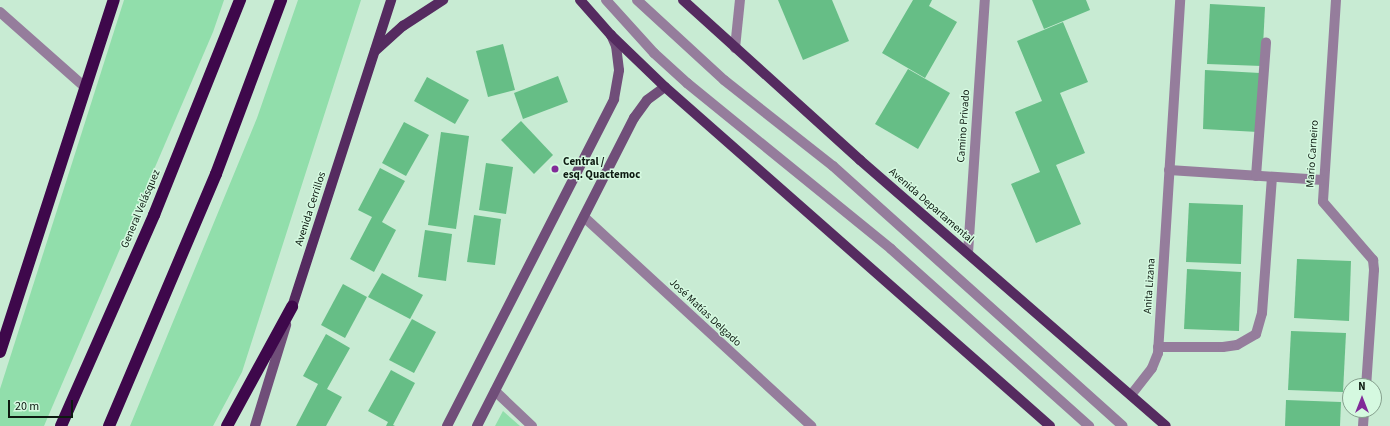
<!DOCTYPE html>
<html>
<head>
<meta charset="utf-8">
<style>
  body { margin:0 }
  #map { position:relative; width:1390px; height:426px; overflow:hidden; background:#c8ebd3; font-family:"Source Sans 3",sans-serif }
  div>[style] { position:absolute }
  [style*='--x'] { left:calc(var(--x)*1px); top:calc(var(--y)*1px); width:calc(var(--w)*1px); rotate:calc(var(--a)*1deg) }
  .green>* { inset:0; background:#91deab }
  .building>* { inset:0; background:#66be86 }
  .lane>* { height:10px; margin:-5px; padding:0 5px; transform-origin:5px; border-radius:5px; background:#957d9c }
  .street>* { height:10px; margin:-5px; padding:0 5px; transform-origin:5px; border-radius:5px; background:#957d9c }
  .secondary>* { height:10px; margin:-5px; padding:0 5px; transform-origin:5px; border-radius:5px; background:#704e79 }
  .primary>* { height:10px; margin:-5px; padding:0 5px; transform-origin:5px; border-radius:5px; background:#552b60 }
  .highway>* { height:12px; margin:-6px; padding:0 6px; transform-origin:6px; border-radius:6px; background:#3e084b }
  .dots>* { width:11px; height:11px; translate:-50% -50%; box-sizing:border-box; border:2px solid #d5f9e0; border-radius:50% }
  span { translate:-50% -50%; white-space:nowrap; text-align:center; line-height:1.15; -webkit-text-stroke:3px #d5f9e0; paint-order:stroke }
  .street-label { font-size:11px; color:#0d1a11 }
  .poi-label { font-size:11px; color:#0d1a11; font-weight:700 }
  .left { translate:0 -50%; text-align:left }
  .north { position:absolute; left:1342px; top:378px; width:40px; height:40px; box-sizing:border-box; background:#d5f9e0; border:1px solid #85a08d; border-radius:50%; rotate:0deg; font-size:11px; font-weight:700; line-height:16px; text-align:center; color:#0d1a11 }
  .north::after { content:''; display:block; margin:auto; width:14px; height:18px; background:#812a98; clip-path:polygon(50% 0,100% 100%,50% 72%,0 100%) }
  .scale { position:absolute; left:8px; top:400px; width:65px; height:18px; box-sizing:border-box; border:2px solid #0d1a11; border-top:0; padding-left:5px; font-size:12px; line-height:14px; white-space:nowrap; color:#0d1a11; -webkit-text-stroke:3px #d5f9e0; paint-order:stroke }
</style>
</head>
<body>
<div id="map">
  <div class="green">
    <i style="clip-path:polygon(124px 0,224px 0,213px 32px,44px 426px,0 426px,0 389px)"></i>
    <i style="clip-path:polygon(298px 0,361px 0,242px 372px,213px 426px,130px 426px,257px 118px)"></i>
    <i style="clip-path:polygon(503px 411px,520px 426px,495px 426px)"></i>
  </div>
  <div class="building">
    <i style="clip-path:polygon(778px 0,832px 0,849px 41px,803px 60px)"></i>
    <i style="clip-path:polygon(913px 0,932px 0,929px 6px,957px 22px,925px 78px,882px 53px)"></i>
    <i style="clip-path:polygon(1032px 0,1086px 0,1090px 10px,1044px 29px)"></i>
    <i style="clip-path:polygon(1210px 4px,1265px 7px,1262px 66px,1207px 64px)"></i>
    <i style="clip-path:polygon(1063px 22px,1088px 82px,1060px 93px,1085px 153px,1056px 165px,1081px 224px,1036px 243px,1011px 184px,1040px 172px,1015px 112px,1042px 101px,1017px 41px)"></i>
    <i style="clip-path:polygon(503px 44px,515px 90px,488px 97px,476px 51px)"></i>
    <i style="clip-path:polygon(908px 69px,950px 93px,918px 149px,875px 124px)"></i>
    <i style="clip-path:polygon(1205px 70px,1260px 73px,1258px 132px,1203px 129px)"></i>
    <i style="clip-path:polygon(558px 76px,568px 102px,523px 119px,514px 93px)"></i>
    <i style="clip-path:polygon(427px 77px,469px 100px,455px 124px,414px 101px)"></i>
    <i style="clip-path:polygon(521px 121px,553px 155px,534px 174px,501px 140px)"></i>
    <i style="clip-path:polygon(404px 122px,429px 135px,406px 176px,382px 163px)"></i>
    <i style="clip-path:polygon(441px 132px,469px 136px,456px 229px,428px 225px)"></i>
    <i style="clip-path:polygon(486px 163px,513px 167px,506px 214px,479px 210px)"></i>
    <i style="clip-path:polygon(380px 168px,405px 181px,382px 222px,396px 230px,374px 272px,350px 259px,372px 217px,358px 210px)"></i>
    <i style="clip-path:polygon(1189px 203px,1243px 205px,1241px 264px,1186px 262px)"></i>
    <i style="clip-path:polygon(474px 215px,501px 219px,495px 265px,467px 262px)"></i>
    <i style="clip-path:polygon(425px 230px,452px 234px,446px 281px,418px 277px)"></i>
    <i style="clip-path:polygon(1297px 259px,1351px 261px,1349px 321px,1294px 318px)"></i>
    <i style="clip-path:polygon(1187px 269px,1241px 272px,1239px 331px,1184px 329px)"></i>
    <i style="clip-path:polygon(382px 273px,423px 295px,410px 319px,368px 297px)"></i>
    <i style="clip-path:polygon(343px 284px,367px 297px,345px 338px,321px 325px)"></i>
    <i style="clip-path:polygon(412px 319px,436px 332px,414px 373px,389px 360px)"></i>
    <i style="clip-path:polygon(1291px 331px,1346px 333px,1343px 392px,1288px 390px)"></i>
    <i style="clip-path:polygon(326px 334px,350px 348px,327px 389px,342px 397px,326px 426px,296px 426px,318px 384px,303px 376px)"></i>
    <i style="clip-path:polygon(391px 370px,415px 383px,393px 425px,395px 426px,386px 426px,388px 422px,368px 411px)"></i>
    <i style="clip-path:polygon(1286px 400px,1341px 402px,1340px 426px,1285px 426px)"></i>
  </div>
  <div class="lane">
    <i style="--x:606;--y:0;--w:72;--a:47.8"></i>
    <i style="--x:654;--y:53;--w:45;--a:42.3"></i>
    <i style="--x:687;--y:83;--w:263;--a:39.1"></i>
    <i style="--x:891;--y:249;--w:266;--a:41.8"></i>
    <i style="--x:637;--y:0;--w:118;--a:42.6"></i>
    <i style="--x:724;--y:80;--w:139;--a:38.3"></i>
    <i style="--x:833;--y:166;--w:389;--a:41.9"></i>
    <i style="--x:0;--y:12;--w:115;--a:41.5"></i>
    <i style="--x:735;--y:48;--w:48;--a:-84.1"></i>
    <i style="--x:1158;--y:347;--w:65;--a:0"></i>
    <i style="--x:1223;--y:347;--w:14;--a:-8"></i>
    <i style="--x:1237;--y:345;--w:22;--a:-30"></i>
    <i style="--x:1256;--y:334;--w:22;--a:-74"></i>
    <i style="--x:1262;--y:313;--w:136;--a:-85.8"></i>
  </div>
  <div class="street">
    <i style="--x:1336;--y:0;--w:202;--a:93.7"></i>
    <i style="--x:1323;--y:202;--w:77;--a:49.2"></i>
    <i style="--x:1373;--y:260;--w:10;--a:84"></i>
    <i style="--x:1374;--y:270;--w:116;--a:93.9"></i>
    <i style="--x:1169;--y:170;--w:154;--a:3.7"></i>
    <i style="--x:1256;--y:176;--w:134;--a:-85.7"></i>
    <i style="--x:584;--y:217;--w:309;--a:42.6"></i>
    <i style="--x:968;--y:253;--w:254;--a:-86.2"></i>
    <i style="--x:495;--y:391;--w:51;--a:43.4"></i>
    <i style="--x:1131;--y:395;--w:34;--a:-52"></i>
    <i style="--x:1152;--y:368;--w:16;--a:-68"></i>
    <i style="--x:1158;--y:353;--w:354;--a:-86.4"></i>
    <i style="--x:1363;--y:426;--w:16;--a:-86"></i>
  </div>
  <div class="secondary">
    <i style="--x:255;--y:426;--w:106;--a:-72.9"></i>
    <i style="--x:447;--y:426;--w:367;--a:-62.9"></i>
    <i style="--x:614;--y:99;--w:29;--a:-80"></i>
    <i style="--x:619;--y:70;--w:24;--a:-97"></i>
    <i style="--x:616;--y:46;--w:12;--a:-114"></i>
    <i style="--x:477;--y:426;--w:346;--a:-63"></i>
    <i style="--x:634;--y:118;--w:22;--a:-54"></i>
    <i style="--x:647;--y:100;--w:22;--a:-36"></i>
  </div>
  <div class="primary">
    <i style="--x:580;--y:0;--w:47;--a:48.5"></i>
    <i style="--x:611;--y:35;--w:75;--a:43.9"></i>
    <i style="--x:665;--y:87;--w:513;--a:41.36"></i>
    <i style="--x:683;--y:0;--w:239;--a:42.1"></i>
    <i style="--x:860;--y:160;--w:405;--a:41"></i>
    <i style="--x:375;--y:51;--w:38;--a:-42"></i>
    <i style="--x:403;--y:26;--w:48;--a:-33"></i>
    <i style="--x:292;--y:307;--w:323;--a:-72.1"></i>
  </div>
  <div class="highway">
    <i style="--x:0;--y:352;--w:370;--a:-72.1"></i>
    <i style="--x:61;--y:426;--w:231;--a:-66.2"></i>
    <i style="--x:154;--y:215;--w:232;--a:-68.2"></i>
    <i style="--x:109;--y:426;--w:274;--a:-67"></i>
    <i style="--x:216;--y:174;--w:186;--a:-69.5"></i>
    <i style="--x:227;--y:426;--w:136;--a:-61.4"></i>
  </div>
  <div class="dots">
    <i style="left:555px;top:169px;background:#812a98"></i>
  </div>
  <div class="street-label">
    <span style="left:964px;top:126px;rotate:-86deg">Camino Privado</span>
    <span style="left:1313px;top:154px;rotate:-86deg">Mario Carneiro</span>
    <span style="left:931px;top:206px;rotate:41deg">Avenida Departamental</span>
    <span style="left:141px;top:209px;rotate:-67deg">General Velásquez</span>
    <span style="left:311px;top:209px;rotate:-72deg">Avenida Cerrillos</span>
    <span style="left:1150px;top:286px;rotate:-86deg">Anita Lizana</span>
    <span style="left:705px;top:313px;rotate:43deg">José Matías Delgado</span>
  </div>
  <div class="poi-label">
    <span class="left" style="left:563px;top:169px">Central /<br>esq. Quactemoc</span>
  </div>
  <div class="north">N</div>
  <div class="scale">20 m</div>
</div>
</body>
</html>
